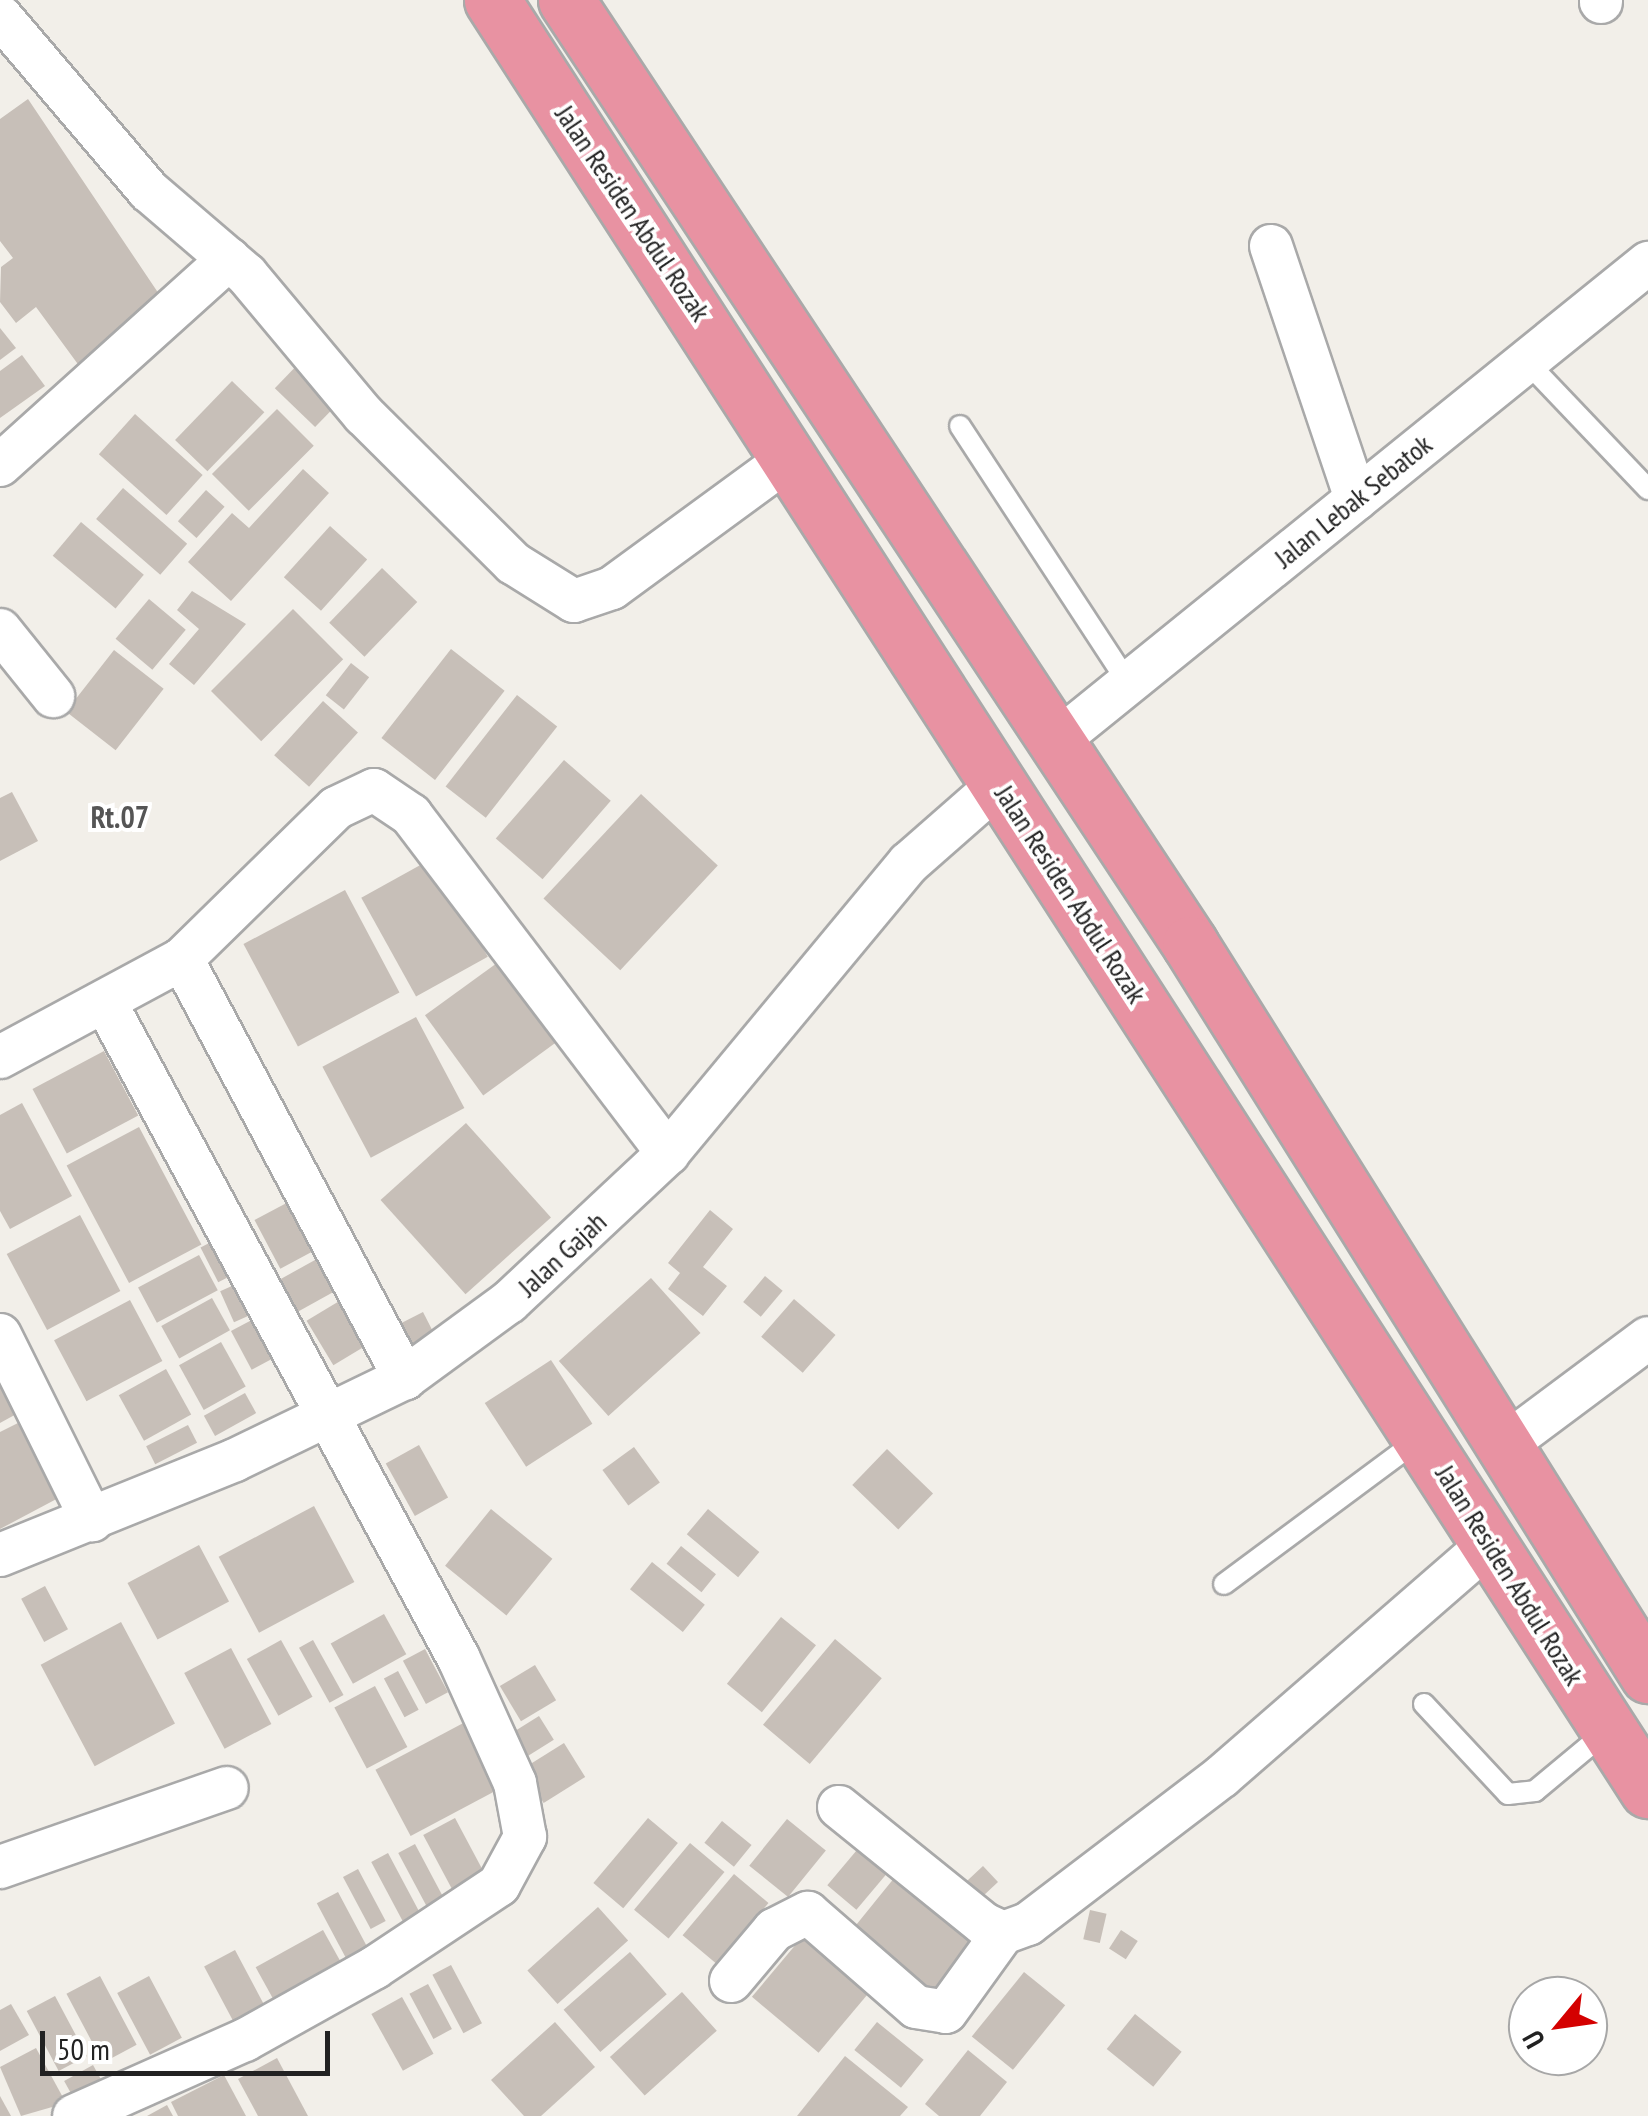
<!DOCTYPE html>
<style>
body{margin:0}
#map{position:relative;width:1648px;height:2116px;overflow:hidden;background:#f2efe9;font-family:"PT Sans Narrow",sans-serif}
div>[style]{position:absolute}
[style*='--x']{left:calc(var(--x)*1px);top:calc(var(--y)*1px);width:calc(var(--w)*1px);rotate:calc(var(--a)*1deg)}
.building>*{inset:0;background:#c7bfb8;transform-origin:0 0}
.roads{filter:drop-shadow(2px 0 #a9a9a9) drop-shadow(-2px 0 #a9a9a9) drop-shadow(0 2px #a9a9a9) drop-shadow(0 -2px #a9a9a9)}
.lane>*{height:20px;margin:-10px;padding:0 10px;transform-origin:10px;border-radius:10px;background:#fff}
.street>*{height:42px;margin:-21px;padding:0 21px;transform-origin:21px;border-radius:21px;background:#fff}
.highway>*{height:55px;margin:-27.5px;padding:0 27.5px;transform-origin:27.5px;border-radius:27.5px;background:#e892a2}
span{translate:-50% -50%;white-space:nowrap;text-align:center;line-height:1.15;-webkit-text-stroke:8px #fff;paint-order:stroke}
.street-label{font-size:28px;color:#222}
.neighbourhood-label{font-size:30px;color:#555;font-weight:700}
.north{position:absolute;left:1508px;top:1976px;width:100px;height:100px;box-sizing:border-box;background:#fff;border:2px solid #a7a7a7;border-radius:50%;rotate:241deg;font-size:28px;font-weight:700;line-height:40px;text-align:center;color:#222}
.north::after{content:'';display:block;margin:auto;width:35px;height:45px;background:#d40000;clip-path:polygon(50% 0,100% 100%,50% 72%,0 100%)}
.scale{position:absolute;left:40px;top:2031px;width:290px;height:45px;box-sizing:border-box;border:5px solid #222;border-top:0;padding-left:12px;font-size:30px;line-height:35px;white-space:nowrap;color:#222;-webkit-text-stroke:8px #fff;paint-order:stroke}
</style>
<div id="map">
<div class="building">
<div style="clip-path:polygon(28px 99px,165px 303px,80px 367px,36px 307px,16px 323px,0 302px,1px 267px,13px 258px,0 241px,0 119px)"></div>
<div style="clip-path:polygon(0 328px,16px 348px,0 360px)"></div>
<div style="clip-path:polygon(22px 355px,45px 386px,0 418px,0 371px)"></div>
<div style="left:304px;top:358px;width:56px;height:42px;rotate:44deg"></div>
<div style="left:232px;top:381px;width:45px;height:82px;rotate:44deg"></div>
<div style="left:277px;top:409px;width:52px;height:92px;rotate:45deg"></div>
<div style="left:135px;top:414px;width:91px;height:54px;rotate:42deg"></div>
<div style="clip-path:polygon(303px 469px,329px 493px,231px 601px,188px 562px,232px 513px,249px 528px)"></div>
<div style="left:123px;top:488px;width:85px;height:41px;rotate:41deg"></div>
<div style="left:206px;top:490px;width:25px;height:42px;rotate:42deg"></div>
<div style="left:81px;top:522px;width:82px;height:44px;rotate:40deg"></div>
<div style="left:330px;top:526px;width:50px;height:69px;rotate:42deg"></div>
<div style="left:382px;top:568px;width:49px;height:76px;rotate:44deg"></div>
<div style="clip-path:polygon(192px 591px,246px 624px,194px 685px,169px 664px,199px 629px,177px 610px)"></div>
<div style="left:149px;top:599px;width:48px;height:52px;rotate:40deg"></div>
<div style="left:293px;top:609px;width:71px;height:116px;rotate:45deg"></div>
<div style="left:451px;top:649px;width:68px;height:113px;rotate:38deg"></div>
<div style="left:114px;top:650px;width:63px;height:78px;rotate:38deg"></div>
<div style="left:351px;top:663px;width:23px;height:41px;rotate:38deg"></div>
<div style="left:517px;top:695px;width:51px;height:116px;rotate:38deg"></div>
<div style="left:323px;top:701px;width:47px;height:73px;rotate:42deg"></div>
<div style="left:564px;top:760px;width:62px;height:104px;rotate:41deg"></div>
<div style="clip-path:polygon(12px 792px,38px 841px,0 861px,0 798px)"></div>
<div style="left:641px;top:794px;width:105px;height:143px;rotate:43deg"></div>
<div style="left:433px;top:858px;width:113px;height:82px;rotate:61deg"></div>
<div style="left:345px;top:890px;width:116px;height:115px;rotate:62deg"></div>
<div style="left:497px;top:963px;width:99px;height:89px;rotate:54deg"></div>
<div style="left:416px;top:1017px;width:103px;height:106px;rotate:62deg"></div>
<div style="left:104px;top:1051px;width:73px;height:81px;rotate:62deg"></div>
<div style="clip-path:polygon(22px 1103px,72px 1196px,10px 1229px,0 1211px,0 1115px)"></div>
<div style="left:466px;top:1123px;width:127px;height:115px;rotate:48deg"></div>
<div style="left:139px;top:1127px;width:133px;height:82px;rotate:62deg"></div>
<div style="left:296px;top:1198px;width:55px;height:47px;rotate:62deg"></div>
<div style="clip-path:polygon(710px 1210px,733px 1229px,703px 1267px,727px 1286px,703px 1316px,668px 1289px,680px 1273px,668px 1263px)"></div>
<div style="left:80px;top:1215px;width:86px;height:83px;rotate:62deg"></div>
<div style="left:221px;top:1237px;width:39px;height:23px;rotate:63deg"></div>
<div style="left:199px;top:1255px;width:40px;height:69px;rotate:62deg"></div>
<div style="left:324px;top:1255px;width:37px;height:51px;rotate:61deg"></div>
<div style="left:765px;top:1276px;width:23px;height:34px;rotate:40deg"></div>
<div style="left:651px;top:1278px;width:74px;height:124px;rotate:48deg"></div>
<div style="left:243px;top:1281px;width:34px;height:25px;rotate:66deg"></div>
<div style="left:346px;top:1297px;width:52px;height:46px;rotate:59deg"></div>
<div style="left:212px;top:1298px;width:37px;height:58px;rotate:61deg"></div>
<div style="left:794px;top:1299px;width:55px;height:50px;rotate:41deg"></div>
<div style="left:130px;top:1300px;width:69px;height:86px;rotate:62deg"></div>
<div style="left:423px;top:1312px;width:30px;height:33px;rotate:63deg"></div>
<div style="left:261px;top:1315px;width:44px;height:34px;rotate:62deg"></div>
<div style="left:221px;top:1342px;width:51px;height:48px;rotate:61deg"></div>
<div style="left:551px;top:1360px;width:76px;height:79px;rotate:57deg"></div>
<div style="left:166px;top:1369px;width:52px;height:54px;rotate:61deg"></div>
<div style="clip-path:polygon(0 1374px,20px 1412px,0 1423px)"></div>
<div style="left:245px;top:1393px;width:23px;height:47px;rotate:61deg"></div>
<div style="clip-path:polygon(24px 1420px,64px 1495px,0 1529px,0 1432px)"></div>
<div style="left:188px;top:1425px;width:20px;height:47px;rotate:63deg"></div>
<div style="left:419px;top:1445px;width:60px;height:38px;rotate:61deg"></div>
<div style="left:634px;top:1447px;width:44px;height:39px;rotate:54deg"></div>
<div style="left:887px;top:1449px;width:64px;height:50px;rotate:44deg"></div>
<div style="left:314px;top:1506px;width:86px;height:108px;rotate:62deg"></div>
<div style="left:491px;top:1509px;width:79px;height:73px;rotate:39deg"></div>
<div style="left:708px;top:1509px;width:67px;height:33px;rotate:40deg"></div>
<div style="left:199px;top:1545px;width:64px;height:81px;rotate:62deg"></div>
<div style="left:681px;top:1546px;width:45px;height:23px;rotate:39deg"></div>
<div style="left:652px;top:1562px;width:68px;height:35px;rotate:39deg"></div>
<div style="left:45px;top:1586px;width:49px;height:27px;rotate:62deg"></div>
<div style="left:384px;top:1614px;width:46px;height:61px;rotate:61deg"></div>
<div style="left:781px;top:1617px;width:45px;height:86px;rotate:39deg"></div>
<div style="left:121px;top:1622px;width:115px;height:91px;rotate:62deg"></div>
<div style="left:835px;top:1639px;width:61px;height:112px;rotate:40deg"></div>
<div style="left:281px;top:1640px;width:65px;height:39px;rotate:61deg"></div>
<div style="left:313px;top:1640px;width:63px;height:16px;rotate:61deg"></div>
<div style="left:231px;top:1648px;width:86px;height:53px;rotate:62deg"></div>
<div style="left:425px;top:1649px;width:49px;height:25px;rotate:62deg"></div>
<div style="left:535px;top:1665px;width:41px;height:41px;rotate:59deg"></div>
<div style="left:398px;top:1671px;width:44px;height:16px;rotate:62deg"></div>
<div style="left:375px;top:1686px;width:69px;height:46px;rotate:62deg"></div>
<div style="left:539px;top:1716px;width:28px;height:33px;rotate:58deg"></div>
<div style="left:469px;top:1720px;width:75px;height:106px;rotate:62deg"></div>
<div style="left:564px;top:1743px;width:40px;height:49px;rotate:58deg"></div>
<div style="left:455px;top:1818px;width:72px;height:36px;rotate:62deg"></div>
<div style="left:648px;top:1818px;width:39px;height:85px;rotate:40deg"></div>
<div style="left:787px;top:1819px;width:50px;height:60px;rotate:39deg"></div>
<div style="left:722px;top:1821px;width:38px;height:28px;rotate:39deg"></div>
<div style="left:690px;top:1843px;width:45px;height:87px;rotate:40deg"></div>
<div style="left:415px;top:1844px;width:69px;height:19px;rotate:62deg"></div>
<div style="left:862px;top:1844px;width:38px;height:54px;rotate:40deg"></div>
<div style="left:388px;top:1853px;width:70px;height:19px;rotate:62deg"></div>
<div style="left:983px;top:1866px;width:22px;height:30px;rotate:47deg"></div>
<div style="left:358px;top:1869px;width:59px;height:17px;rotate:62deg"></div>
<div style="left:734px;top:1874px;width:45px;height:80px;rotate:40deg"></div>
<div style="left:895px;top:1877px;width:115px;height:68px;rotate:39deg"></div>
<div style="left:338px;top:1892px;width:64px;height:24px;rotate:62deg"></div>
<div style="left:598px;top:1907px;width:45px;height:95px;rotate:48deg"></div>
<div style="left:1090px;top:1910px;width:17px;height:30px;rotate:13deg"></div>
<div style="left:813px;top:1924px;width:87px;height:95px;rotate:40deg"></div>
<div style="left:323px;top:1930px;width:47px;height:77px;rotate:61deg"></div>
<div style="left:1121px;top:1930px;width:20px;height:22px;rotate:33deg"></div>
<div style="left:235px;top:1950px;width:67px;height:35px;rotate:62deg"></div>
<div style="left:630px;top:1952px;width:56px;height:88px;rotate:49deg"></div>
<div style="left:451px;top:1965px;width:66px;height:21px;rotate:62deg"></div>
<div style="left:1024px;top:1972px;width:53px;height:83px;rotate:39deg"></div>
<div style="left:100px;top:1976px;width:78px;height:38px;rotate:62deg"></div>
<div style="left:149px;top:1976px;width:70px;height:36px;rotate:62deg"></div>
<div style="left:428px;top:1984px;width:51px;height:21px;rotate:62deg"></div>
<div style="left:682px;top:1992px;width:52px;height:97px;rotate:48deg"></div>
<div style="left:55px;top:1996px;width:68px;height:32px;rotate:62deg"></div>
<div style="left:402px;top:1997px;width:65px;height:35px;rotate:61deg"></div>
<div style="clip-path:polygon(11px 2004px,29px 2035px,0 2051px,0 2010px)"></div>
<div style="left:1135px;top:2014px;width:60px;height:45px;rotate:39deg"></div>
<div style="clip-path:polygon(555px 2022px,595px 2067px,541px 2116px,524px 2116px,491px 2080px)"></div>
<div style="left:877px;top:2022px;width:60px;height:36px;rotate:39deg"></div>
<div style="clip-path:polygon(36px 2048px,66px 2103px,21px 2116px,0 2067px)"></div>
<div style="clip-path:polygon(968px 2050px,1007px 2082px,980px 2116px,939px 2116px,925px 2104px)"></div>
<div style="clip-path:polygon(845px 2056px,908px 2107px,900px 2116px,797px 2116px)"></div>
<div style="clip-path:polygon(277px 2058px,308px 2116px,258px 2116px,238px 2079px)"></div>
<div style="left:93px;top:2065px;width:26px;height:33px;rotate:61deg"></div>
<div style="clip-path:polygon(224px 2075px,246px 2116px,178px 2116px,171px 2102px)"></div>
<div style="clip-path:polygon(0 2096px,11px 2116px,0 2116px)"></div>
<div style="clip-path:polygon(167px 2105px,173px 2116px,147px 2116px)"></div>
</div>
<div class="roads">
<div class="lane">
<div style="--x:1526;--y:361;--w:177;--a:46.4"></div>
<div style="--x:960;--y:426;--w:307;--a:56.8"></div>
<div style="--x:1224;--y:1584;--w:243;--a:-36.6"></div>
<div style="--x:1424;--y:1704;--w:123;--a:47"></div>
<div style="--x:1508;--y:1794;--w:27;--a:-6"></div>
<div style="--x:1535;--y:1791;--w:94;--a:-39.8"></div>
</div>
<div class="street">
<div style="--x:1601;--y:0;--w:2;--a:90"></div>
<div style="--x:0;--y:16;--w:230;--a:49.6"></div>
<div style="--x:149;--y:191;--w:128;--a:40.6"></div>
<div style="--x:246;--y:274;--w:184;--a:50.1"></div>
<div style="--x:364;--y:415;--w:210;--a:44.8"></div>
<div style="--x:513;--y:563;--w:72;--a:31.9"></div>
<div style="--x:574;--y:601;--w:40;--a:-18.9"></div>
<div style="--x:612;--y:588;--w:222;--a:-36.2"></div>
<div style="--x:1271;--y:246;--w:267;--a:71.4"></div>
<div style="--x:0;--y:465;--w:308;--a:-42"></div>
<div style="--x:0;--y:630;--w:85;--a:51.2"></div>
<div style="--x:1058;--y:740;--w:759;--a:-38.95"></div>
<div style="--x:182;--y:959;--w:475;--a:62"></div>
<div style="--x:0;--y:1057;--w:207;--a:-28.3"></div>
<div style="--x:182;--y:959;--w:216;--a:-44.4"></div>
<div style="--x:336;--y:808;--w:42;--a:-25.3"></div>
<div style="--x:374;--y:790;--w:45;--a:34"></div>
<div style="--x:411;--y:815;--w:425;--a:52.8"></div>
<div style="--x:0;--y:1335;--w:207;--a:63.6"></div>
<div style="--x:1502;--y:1447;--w:182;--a:-36.7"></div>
<div style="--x:0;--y:1555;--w:253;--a:-22"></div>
<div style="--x:235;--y:1460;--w:189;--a:-25.8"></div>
<div style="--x:405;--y:1378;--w:129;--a:-36.2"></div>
<div style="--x:509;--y:1302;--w:218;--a:-43.1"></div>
<div style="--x:668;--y:1153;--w:377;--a:-50.3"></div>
<div style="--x:909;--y:863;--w:120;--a:-41.3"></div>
<div style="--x:839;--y:1807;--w:186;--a:38.9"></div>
<div style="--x:984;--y:1924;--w:21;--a:25"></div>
<div style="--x:1003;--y:1933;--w:27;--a:-20"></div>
<div style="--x:1028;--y:1924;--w:244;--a:-37.3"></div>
<div style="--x:1222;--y:1776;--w:354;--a:-41"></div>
<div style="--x:0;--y:1867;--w:240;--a:-19.2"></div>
<div style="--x:731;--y:1981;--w:67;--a:-49.9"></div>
<div style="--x:774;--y:1930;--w:38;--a:-27"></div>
<div style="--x:808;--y:1913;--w:143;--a:41"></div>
<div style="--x:916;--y:2007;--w:30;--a:9"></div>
<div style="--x:946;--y:2012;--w:97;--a:-54.2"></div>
<div style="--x:74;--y:2116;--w:187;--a:-24"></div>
<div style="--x:245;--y:2040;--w:148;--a:-29.2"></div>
<div style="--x:374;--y:1968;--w:150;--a:-33.6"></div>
<div style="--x:499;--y:1885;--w:55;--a:-61.6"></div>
<div style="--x:525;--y:1837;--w:55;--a:-100.5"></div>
<div style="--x:515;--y:1783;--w:138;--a:-114.3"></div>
<div style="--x:458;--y:1657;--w:744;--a:-118.32"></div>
</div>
<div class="highway">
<div style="--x:492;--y:0;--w:2131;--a:57.15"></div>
<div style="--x:566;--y:0;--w:1132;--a:56.53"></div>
<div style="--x:1190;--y:944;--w:863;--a:57.93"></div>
</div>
</div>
<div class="street-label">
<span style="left:633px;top:213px;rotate:56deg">Jalan Residen Abdul Rozak</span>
<span style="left:1353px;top:501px;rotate:-39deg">Jalan Lebak Sebatok</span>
<span style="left:1071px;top:894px;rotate:57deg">Jalan Residen Abdul Rozak</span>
<span style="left:562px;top:1254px;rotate:-43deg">Jalan Gajah</span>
<span style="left:1510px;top:1575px;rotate:58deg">Jalan Residen Abdul Rozak</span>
</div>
<div class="neighbourhood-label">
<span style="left:120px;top:817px">Rt.07</span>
</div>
<div class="north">U</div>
<div class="scale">50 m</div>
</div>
